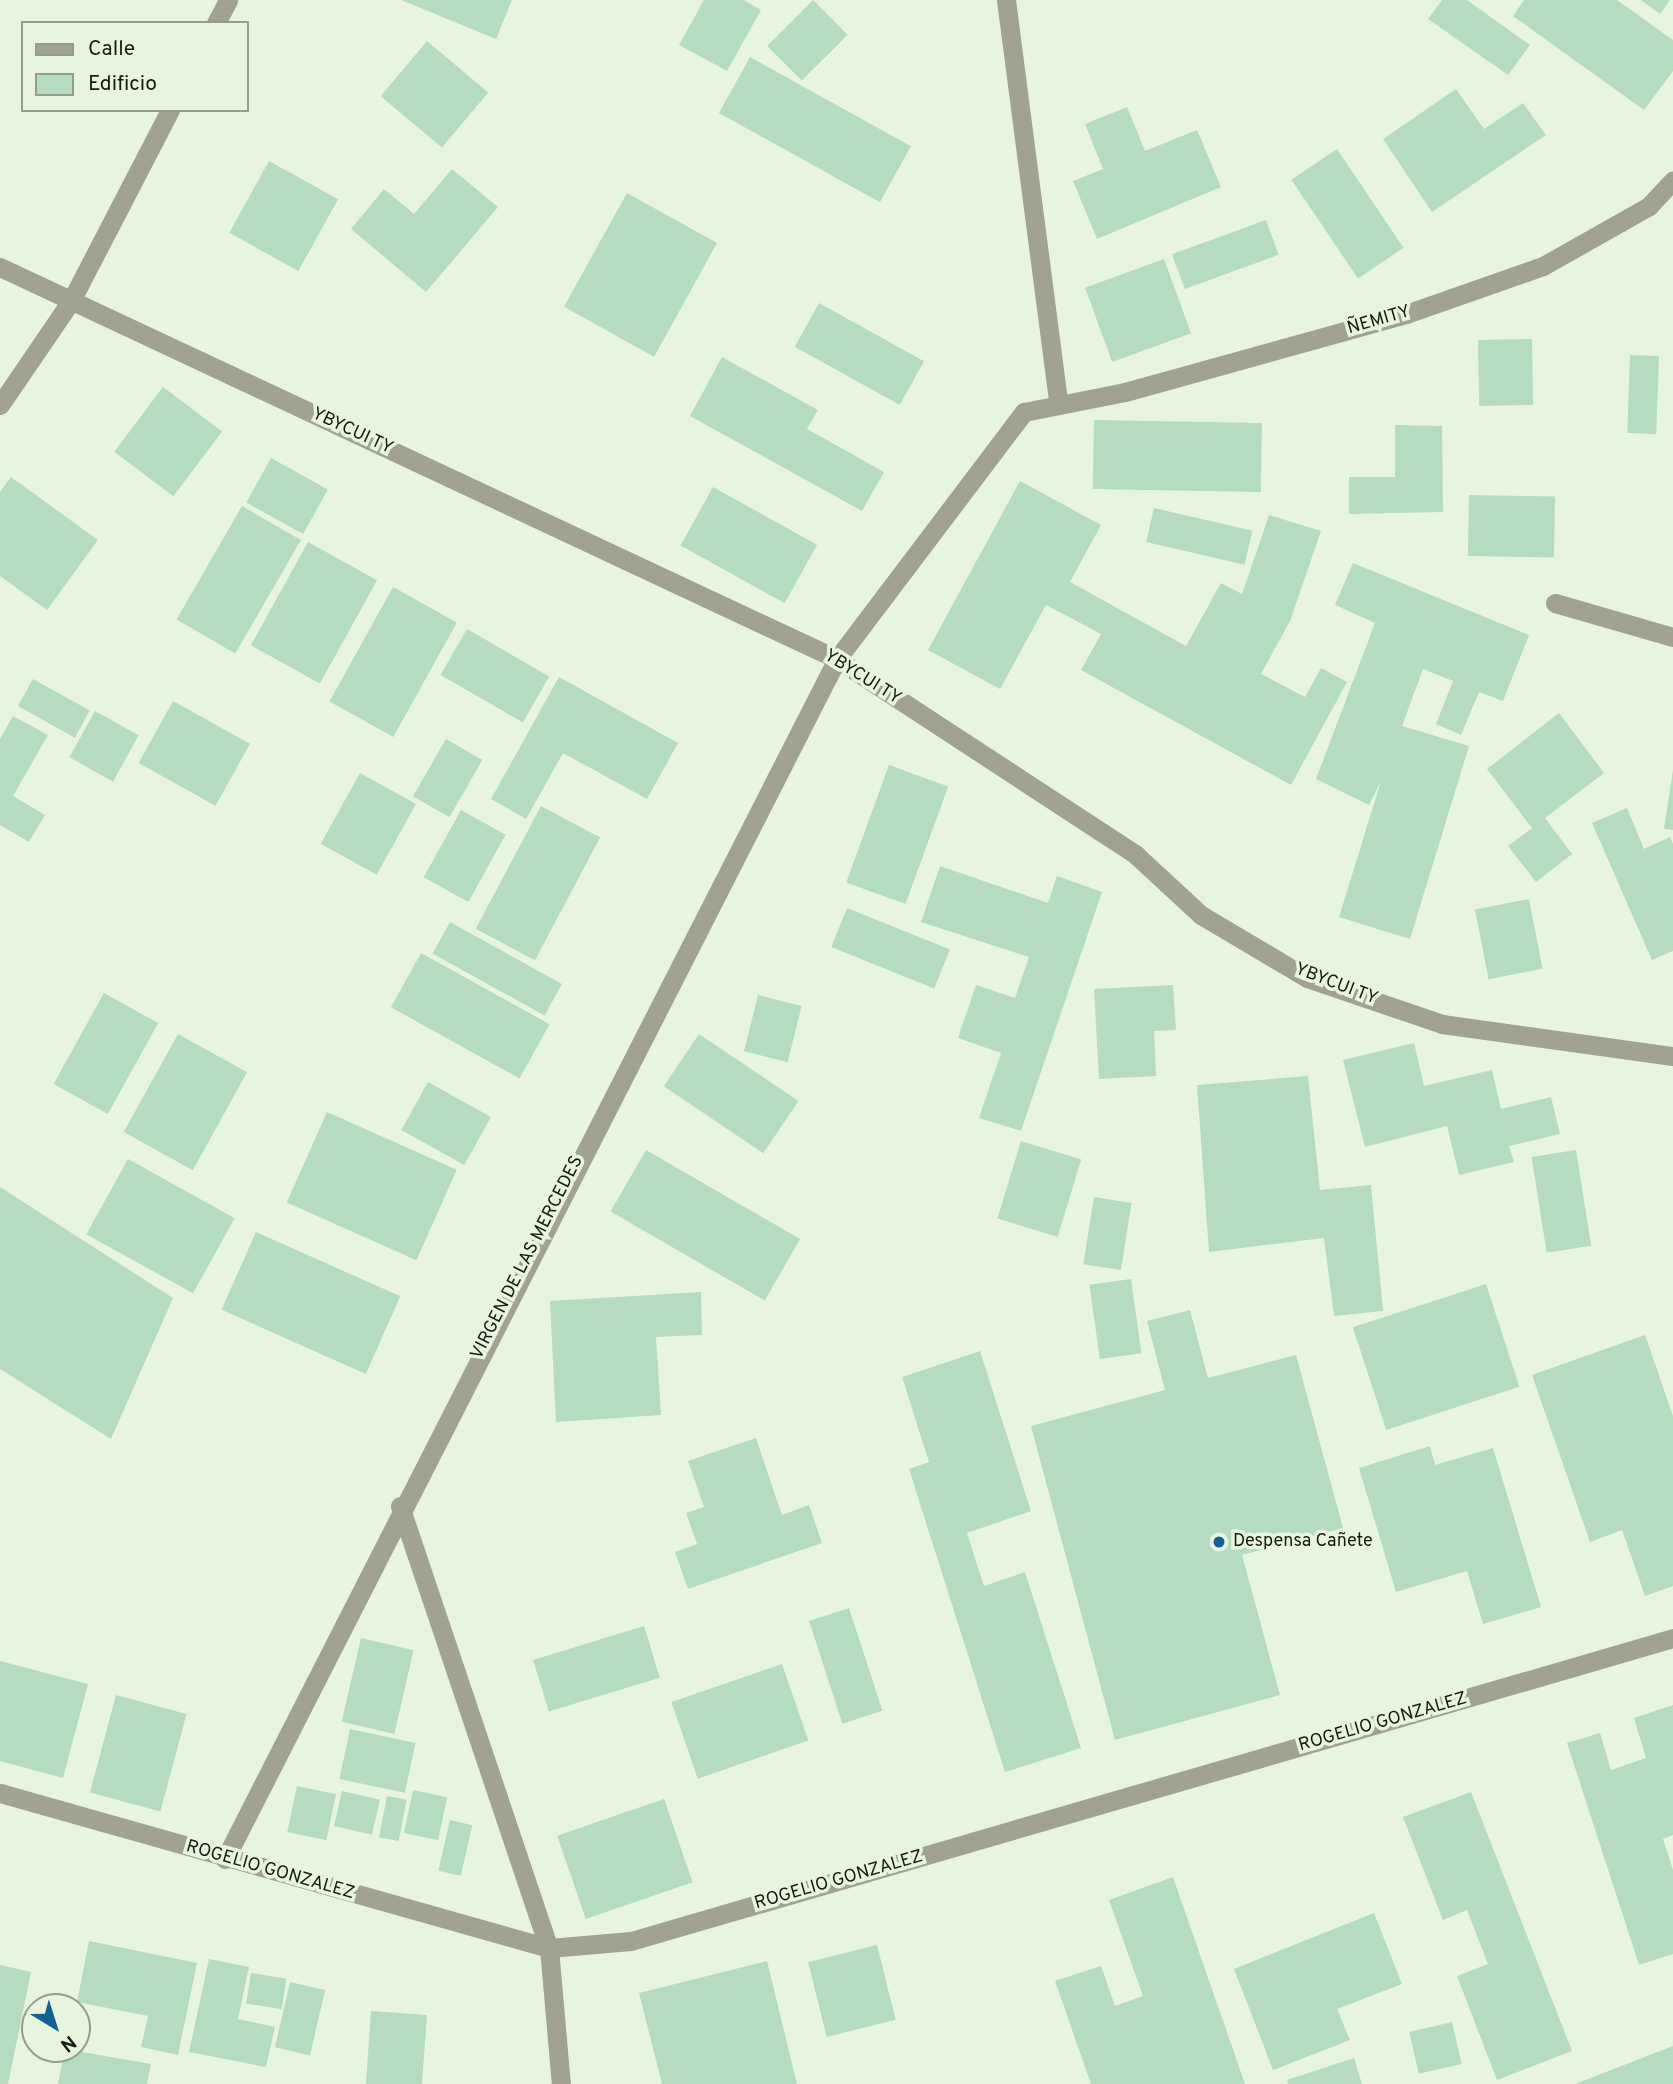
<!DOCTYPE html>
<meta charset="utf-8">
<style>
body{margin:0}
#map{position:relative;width:1673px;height:2084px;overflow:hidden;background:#e8f5de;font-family:Overpass,sans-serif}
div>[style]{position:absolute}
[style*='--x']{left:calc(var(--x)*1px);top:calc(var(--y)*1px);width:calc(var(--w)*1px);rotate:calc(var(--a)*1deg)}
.building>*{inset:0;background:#b5dbc0;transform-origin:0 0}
.minor>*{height:19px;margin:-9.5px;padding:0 9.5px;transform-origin:9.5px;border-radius:9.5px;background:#a1a291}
.dots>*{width:19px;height:19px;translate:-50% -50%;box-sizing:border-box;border:4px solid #e8f5de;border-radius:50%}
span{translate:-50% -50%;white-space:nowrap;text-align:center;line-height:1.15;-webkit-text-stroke:7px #e8f5de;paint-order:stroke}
.street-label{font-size:18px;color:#161a12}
.poi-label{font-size:18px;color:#161a12}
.left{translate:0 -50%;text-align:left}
.legend{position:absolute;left:21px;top:21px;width:228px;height:91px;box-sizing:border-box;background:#e8f5de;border:2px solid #949d8c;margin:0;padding:9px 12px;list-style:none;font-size:21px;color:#161a12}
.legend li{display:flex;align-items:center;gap:14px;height:35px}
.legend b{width:35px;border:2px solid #949d8c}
.north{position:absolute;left:21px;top:1993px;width:70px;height:70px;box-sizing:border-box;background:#e8f5de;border:2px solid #949d8c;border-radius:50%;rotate:142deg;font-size:19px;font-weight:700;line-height:28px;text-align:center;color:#161a12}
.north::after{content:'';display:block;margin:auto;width:24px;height:32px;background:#136295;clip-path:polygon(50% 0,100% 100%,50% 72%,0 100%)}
</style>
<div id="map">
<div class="building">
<div style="clip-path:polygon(401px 0,512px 0,496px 39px)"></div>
<div style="clip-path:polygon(704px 0,744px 0,761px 10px,727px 71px,679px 45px)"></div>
<div style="left:813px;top:0;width:49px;height:65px;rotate:45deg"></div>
<div style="clip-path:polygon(1442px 0,1467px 0,1530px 45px,1508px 75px,1428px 19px)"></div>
<div style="clip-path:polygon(1524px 0,1617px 0,1673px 40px,1673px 71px,1644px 110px,1513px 16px)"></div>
<div style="clip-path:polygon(1641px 0,1670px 0,1660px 14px)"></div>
<div style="left:427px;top:41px;width:80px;height:72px;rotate:40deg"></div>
<div style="left:750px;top:57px;width:184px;height:64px;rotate:29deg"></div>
<div style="clip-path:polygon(1456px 89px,1484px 129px,1523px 103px,1546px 135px,1432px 212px,1383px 139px)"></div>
<div style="clip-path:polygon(1127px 107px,1145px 151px,1197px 130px,1221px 187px,1097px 239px,1073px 181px,1103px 169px,1085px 124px)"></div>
<div style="left:1337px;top:149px;width:119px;height:55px;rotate:56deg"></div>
<div style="left:269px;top:161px;width:79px;height:82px;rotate:29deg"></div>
<div style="clip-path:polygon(452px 169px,498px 207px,426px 292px,351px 229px,384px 189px,414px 214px)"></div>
<div style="left:627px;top:193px;width:103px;height:130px;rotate:29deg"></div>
<div style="left:1266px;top:220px;width:37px;height:100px;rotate:70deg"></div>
<div style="left:1164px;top:259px;width:79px;height:84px;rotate:70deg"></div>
<div style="left:819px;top:303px;width:120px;height:50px;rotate:29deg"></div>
<div style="left:1532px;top:339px;width:66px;height:54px;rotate:89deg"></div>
<div style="left:1630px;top:355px;width:29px;height:78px;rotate:2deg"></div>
<div style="clip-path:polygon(722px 357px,818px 410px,807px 429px,884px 472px,862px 511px,690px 416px)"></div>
<div style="left:163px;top:387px;width:74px;height:81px;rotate:37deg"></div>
<div style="left:1094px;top:420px;width:168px;height:69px;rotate:1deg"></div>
<div style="clip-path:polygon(1395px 425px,1442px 426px,1443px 512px,1349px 514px,1349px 477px,1395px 477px)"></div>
<div style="left:271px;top:458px;width:65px;height:51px;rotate:29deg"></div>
<div style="clip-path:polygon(11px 477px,98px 540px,47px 610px,0 576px,0 492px)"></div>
<div style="clip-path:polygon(1020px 481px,1101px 525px,1070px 582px,1186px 646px,1221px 583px,1242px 594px,1269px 515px,1321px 531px,1290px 621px,1261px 674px,1305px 697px,1321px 668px,1347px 682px,1291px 785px,1081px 670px,1101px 634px,1046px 605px,1000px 689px,928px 650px)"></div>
<div style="left:713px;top:487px;width:119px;height:67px;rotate:29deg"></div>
<div style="left:1469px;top:495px;width:86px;height:61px;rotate:1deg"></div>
<div style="left:242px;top:506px;width:68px;height:131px;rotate:30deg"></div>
<div style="left:1154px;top:508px;width:101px;height:35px;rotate:13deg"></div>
<div style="left:308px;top:542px;width:79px;height:118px;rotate:29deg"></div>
<div style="clip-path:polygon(1353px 563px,1529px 635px,1503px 701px,1479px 692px,1461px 735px,1436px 724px,1453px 681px,1423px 669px,1402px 726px,1469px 746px,1410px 939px,1339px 917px,1381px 781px,1369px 805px,1316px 779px,1375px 623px,1335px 605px)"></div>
<div style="left:393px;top:587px;width:73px;height:131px;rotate:29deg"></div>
<div style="left:467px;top:629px;width:95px;height:53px;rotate:30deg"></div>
<div style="clip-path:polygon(559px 677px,678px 743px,647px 799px,563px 753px,526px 819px,491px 799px)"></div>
<div style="left:33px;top:679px;width:65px;height:31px;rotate:29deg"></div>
<div style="left:173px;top:701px;width:88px;height:71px;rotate:29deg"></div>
<div style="left:95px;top:711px;width:50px;height:53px;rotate:29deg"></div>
<div style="clip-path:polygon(1559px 713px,1604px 773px,1545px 818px,1572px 854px,1536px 882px,1508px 846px,1532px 828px,1487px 769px)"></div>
<div style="clip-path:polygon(13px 716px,48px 735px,13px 796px,45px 815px,29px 842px,0 825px,0 739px)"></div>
<div style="left:446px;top:739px;width:42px;height:66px;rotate:30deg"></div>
<div style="left:889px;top:765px;width:63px;height:125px;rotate:20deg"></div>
<div style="clip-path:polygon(1673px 770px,1673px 830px,1664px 829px)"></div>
<div style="left:360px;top:773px;width:64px;height:81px;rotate:29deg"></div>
<div style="left:541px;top:806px;width:67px;height:139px;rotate:28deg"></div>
<div style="clip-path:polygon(1627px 808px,1644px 849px,1670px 837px,1673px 844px,1673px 951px,1652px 960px,1592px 823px)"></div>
<div style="left:461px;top:810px;width:51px;height:77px;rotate:29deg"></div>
<div style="clip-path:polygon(940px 866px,1048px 903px,1057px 876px,1102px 892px,1021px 1131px,979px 1118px,1001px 1053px,958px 1038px,976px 985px,1015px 998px,1029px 957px,921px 922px)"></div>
<div style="left:1529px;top:899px;width:71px;height:55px;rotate:79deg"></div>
<div style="left:847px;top:908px;width:111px;height:42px;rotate:22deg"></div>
<div style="left:450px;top:922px;width:128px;height:36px;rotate:29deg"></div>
<div style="left:421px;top:953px;width:147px;height:62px;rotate:29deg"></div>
<div style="clip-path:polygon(1173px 985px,1176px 1030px,1154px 1031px,1156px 1076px,1099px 1079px,1094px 989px)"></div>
<div style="left:104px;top:993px;width:62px;height:104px;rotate:29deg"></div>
<div style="left:758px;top:995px;width:45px;height:58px;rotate:14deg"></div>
<div style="left:178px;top:1034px;width:79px;height:112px;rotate:29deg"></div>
<div style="left:699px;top:1034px;width:120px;height:63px;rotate:34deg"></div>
<div style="clip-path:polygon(1414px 1043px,1424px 1086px,1492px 1070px,1501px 1109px,1551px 1097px,1560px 1134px,1509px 1146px,1514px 1162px,1459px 1175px,1447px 1126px,1365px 1147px,1343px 1060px)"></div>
<div style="clip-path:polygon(1308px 1076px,1320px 1190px,1371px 1185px,1383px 1311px,1334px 1316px,1324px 1238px,1209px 1252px,1197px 1085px)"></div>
<div style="left:428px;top:1082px;width:72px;height:55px;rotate:29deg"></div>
<div style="left:327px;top:1112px;width:142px;height:99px;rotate:24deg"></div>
<div style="left:1021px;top:1141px;width:63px;height:81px;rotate:17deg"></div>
<div style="left:646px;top:1150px;width:178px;height:71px;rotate:30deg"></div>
<div style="left:1576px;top:1150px;width:97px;height:45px;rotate:81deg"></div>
<div style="left:128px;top:1159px;width:122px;height:86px;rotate:29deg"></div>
<div style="clip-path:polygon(0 1187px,173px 1298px,111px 1439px,0 1369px)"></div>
<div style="left:1094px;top:1197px;width:38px;height:68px;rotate:9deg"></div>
<div style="left:256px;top:1232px;width:158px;height:85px;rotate:24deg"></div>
<div style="left:1131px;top:1279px;width:75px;height:42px;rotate:82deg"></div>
<div style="left:1486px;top:1284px;width:108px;height:140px;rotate:72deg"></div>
<div style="clip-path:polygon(701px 1292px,702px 1335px,656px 1337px,661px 1415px,556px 1422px,550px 1301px)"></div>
<div style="clip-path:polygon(1190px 1310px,1208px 1378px,1296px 1355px,1343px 1528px,1242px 1555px,1280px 1695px,1115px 1740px,1031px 1426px,1165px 1390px,1147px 1321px)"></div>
<div style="clip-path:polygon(1645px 1335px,1673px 1416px,1673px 1586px,1645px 1596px,1622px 1530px,1590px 1542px,1532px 1375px)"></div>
<div style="clip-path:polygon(980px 1351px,1031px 1511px,967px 1533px,984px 1586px,1025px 1572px,1081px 1748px,1005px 1772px,909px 1469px,929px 1462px,902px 1377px)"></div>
<div style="clip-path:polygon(756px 1438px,782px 1515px,809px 1505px,822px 1543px,688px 1589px,675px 1552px,697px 1544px,686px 1513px,704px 1507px,688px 1461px)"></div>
<div style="clip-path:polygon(1430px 1446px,1435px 1465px,1493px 1448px,1541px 1607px,1483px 1624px,1467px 1571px,1396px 1592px,1359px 1468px)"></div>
<div style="left:849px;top:1608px;width:108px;height:42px;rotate:72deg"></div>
<div style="left:644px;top:1626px;width:54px;height:116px;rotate:73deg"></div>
<div style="left:361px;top:1638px;width:54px;height:86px;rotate:13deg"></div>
<div style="clip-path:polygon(0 1661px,88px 1684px,63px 1778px,0 1761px)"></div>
<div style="left:782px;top:1664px;width:81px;height:117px;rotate:71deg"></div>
<div style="left:116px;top:1695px;width:73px;height:101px;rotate:15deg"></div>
<div style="clip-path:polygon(1673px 1705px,1673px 1835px,1663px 1839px,1673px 1870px,1673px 1954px,1639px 1965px,1567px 1743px,1600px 1733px,1611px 1770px,1646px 1758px,1634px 1718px)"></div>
<div style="left:350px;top:1729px;width:67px;height:51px;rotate:12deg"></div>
<div style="left:297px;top:1786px;width:40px;height:47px;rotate:12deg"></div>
<div style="left:413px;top:1790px;width:35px;height:44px;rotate:12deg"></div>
<div style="left:342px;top:1791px;width:39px;height:36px;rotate:13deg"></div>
<div style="clip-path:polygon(1471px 1792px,1572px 2051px,1497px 2080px,1457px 1976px,1488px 1964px,1467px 1910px,1443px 1920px,1403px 1817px)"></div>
<div style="left:387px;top:1796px;width:20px;height:42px;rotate:11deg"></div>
<div style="left:664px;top:1799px;width:88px;height:113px;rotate:71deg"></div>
<div style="left:450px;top:1820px;width:23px;height:52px;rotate:13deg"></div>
<div style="clip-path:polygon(1173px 1877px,1245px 2084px,1091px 2084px,1055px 1981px,1101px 1966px,1115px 2006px,1143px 1996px,1109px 1900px)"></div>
<div style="clip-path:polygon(1374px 1913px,1402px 1984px,1337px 2009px,1350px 2040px,1273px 2070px,1234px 1969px)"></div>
<div style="clip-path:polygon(89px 1941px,197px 1963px,178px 2055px,141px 2047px,148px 2016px,77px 2002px)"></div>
<div style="left:877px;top:1945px;width:77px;height:71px;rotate:76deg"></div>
<div style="clip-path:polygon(209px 1959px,249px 1967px,238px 2019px,275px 2027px,266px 2067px,189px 2052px)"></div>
<div style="clip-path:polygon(767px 1961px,797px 2084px,662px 2084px,639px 1993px)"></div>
<div style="clip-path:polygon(0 1965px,31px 1972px,8px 2084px,0 2084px)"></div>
<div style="left:251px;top:1973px;width:36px;height:31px;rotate:9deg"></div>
<div style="left:290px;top:1982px;width:36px;height:67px;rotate:13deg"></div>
<div style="left:371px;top:2011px;width:56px;height:73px;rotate:4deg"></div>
<div style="left:1452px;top:2022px;width:43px;height:44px;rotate:77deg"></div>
<div style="clip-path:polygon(1673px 2046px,1673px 2084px,1575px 2084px)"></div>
<div style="clip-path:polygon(65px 2049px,151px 2064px,147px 2084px,58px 2084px)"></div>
<div style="clip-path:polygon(1354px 2058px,1362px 2084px,1288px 2084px,1287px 2080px)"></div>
</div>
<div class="minor">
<div style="--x:1006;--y:0;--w:404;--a:82.6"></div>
<div style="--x:216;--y:23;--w:26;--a:-62"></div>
<div style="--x:0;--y:267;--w:924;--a:25.1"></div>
<div style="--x:837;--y:659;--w:358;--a:33.2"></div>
<div style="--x:1136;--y:855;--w:88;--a:42.7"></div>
<div style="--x:1201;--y:915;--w:123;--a:30.7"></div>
<div style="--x:1307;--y:978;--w:143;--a:18.8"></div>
<div style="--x:1442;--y:1024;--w:233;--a:7.9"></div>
<div style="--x:0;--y:405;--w:126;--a:-55.7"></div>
<div style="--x:71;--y:301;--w:215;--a:-62.6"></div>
<div style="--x:1555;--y:603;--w:123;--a:16.1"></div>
<div style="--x:400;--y:1506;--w:466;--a:71.4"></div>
<div style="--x:549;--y:1948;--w:137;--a:85"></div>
<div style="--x:0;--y:1793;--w:570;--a:15.77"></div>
<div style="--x:549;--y:1948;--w:82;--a:-4.9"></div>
<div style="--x:631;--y:1941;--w:1085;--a:-16.21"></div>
<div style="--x:225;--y:1859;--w:1347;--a:-62.98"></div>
<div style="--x:837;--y:659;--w:310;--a:-52.9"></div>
<div style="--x:1024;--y:412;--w:103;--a:-11.2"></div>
<div style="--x:1125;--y:392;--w:292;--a:-15.5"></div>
<div style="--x:1406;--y:314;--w:145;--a:-19.3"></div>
<div style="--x:1543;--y:266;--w:122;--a:-29.5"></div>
<div style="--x:1649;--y:206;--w:35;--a:-47"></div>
</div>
<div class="dots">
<div style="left:1219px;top:1542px;background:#136295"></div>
</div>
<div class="street-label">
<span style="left:1379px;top:321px;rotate:-16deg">ÑEMITY</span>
<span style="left:352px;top:432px;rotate:25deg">YBYCUI TY</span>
<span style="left:862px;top:678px;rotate:32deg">YBYCUI TY</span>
<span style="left:1336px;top:985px;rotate:21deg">YBYCUI TY</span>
<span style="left:528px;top:1258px;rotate:-63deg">VIRGEN DE LAS MERCEDES</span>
<span style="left:1383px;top:1723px;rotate:-16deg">ROGELIO GONZALEZ</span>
<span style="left:270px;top:1871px;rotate:16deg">ROGELIO GONZALEZ</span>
<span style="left:839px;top:1881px;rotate:-16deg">ROGELIO GONZALEZ</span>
</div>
<div class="poi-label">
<span class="left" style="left:1233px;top:1542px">Despensa Cañete</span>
</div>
<ul class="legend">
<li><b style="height:9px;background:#a1a291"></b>Calle</li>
<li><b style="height:19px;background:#b5dbc0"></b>Edificio</li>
</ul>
<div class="north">N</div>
</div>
